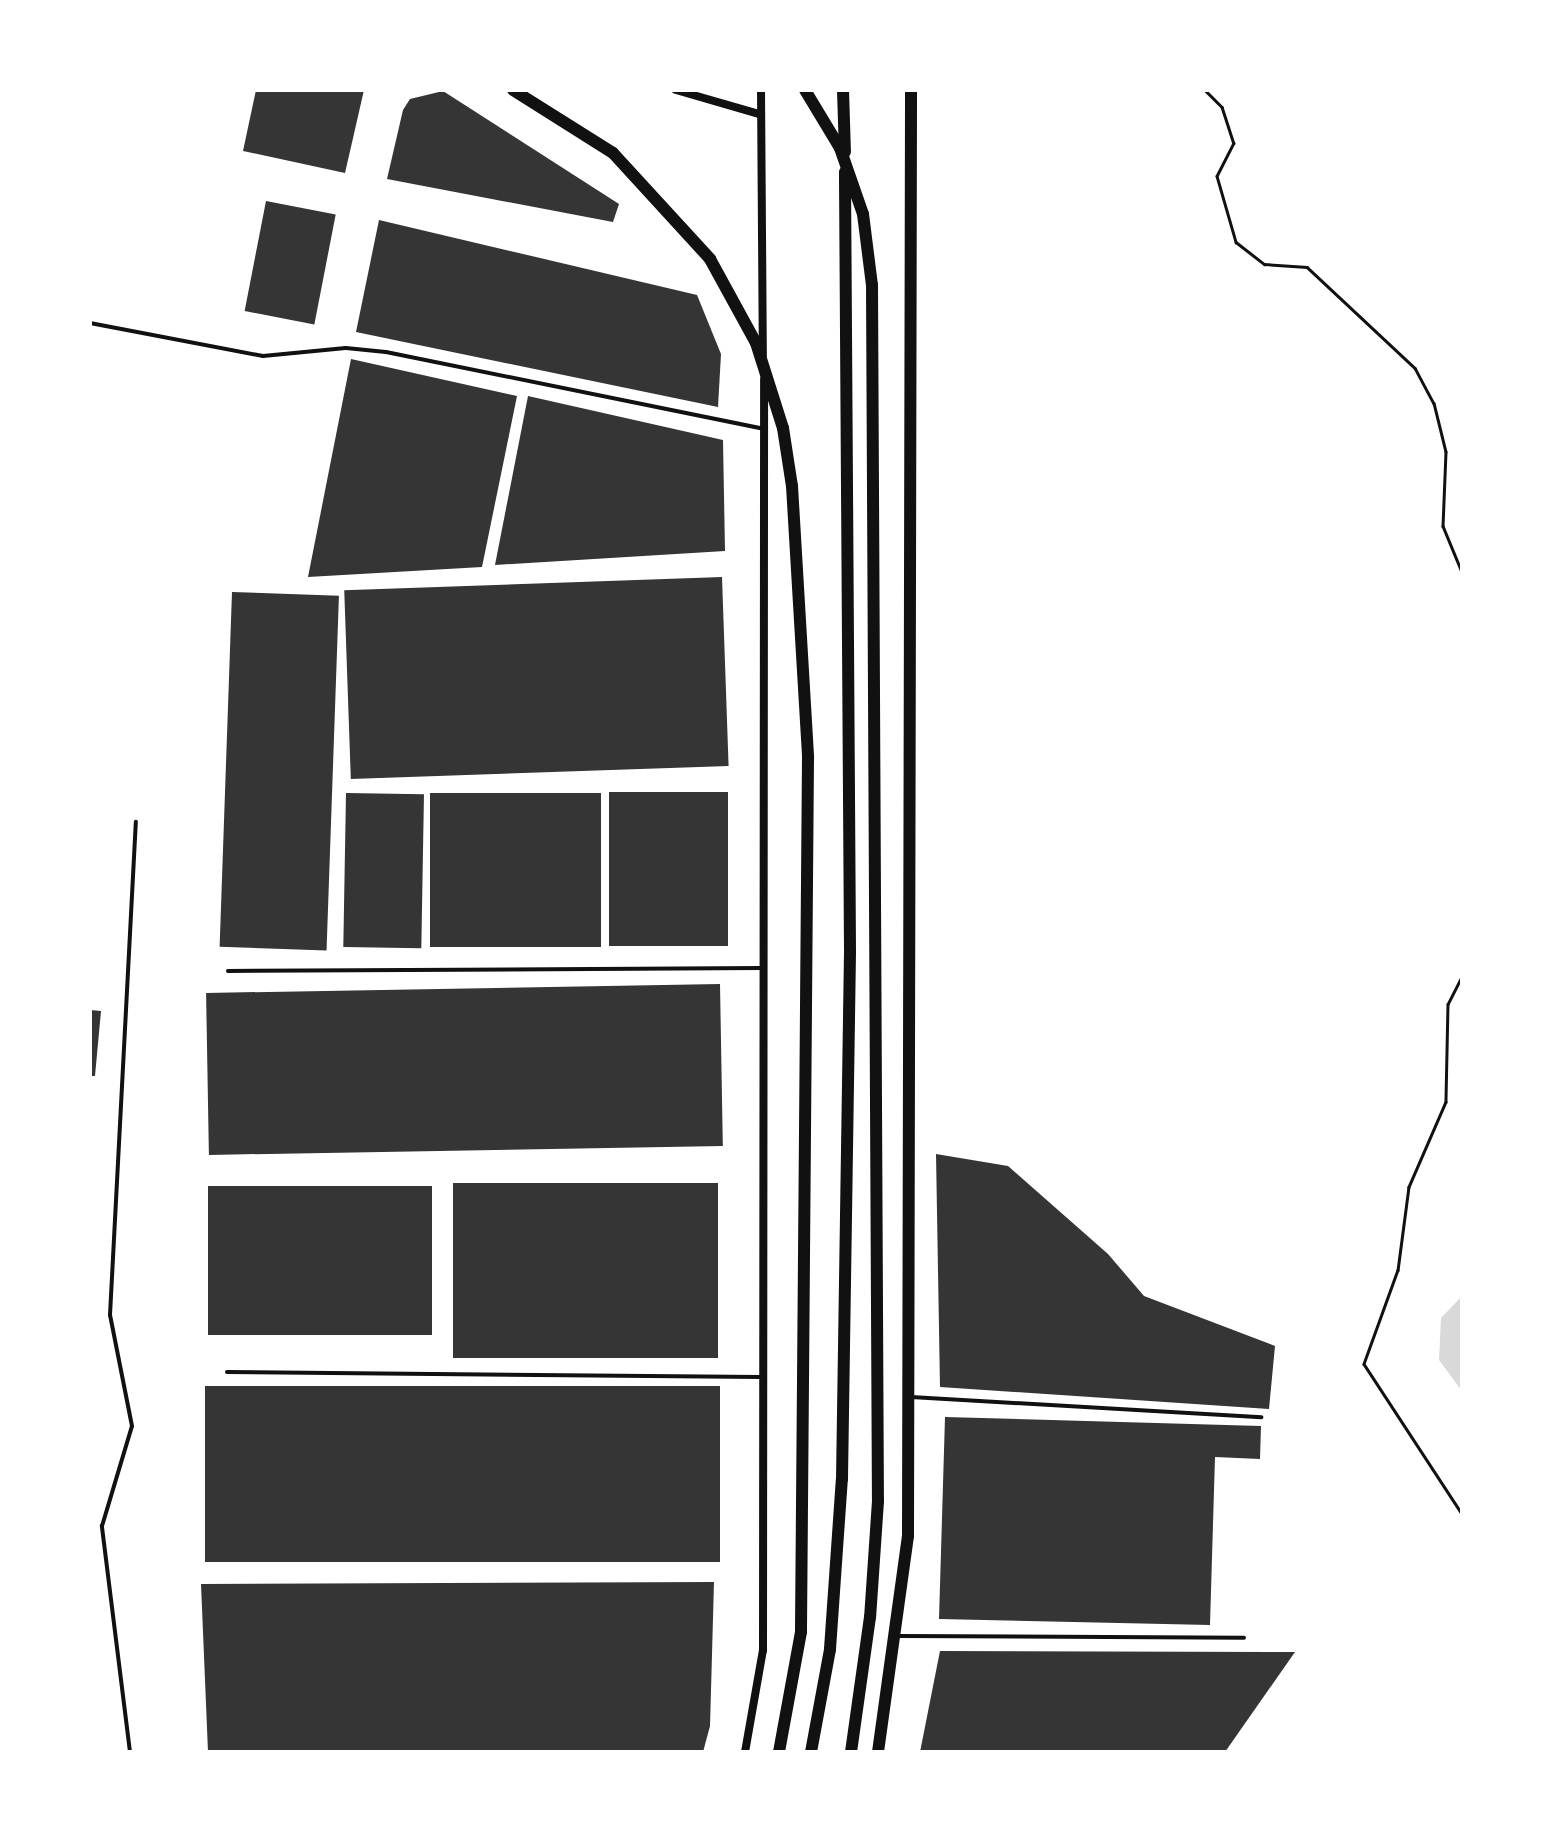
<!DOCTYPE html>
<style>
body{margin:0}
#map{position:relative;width:1552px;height:1842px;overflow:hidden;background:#fff;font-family:"Asap Condensed",sans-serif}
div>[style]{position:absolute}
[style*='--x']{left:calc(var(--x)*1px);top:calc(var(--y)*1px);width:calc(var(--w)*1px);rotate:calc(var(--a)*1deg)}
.water>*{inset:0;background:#d9d9d9}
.building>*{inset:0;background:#353535;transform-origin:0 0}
.path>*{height:2.5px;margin:-1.25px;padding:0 1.25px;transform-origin:1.25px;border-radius:1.25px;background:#111}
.service>*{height:4px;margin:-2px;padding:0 2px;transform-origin:2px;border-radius:2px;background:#111}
.minor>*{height:8px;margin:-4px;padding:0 4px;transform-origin:4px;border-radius:4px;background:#111}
.primary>*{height:12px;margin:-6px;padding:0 6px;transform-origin:6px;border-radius:6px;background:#111}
span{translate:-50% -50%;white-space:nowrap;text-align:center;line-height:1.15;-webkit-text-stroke:9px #fff;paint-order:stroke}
.frame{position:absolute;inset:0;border:92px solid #fff;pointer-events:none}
</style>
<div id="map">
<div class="water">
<div style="clip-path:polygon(1462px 1296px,1462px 1391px,1439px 1360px,1441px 1318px)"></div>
</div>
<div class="building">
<div style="clip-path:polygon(256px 90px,364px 90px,345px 173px,243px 151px)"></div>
<div style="clip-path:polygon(443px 91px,619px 204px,613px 222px,387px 179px,403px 110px,410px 99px)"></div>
<div style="left:266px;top:201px;width:71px;height:112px;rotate:11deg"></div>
<div style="clip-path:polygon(379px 220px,697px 295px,721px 354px,718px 407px,356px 332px)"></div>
<div style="clip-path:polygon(351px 359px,517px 396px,482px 567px,308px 577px)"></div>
<div style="clip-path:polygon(528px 396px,723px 440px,725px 551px,495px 565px)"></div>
<div style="left:722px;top:577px;width:189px;height:378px;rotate:88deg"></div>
<div style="left:232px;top:592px;width:107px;height:355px;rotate:2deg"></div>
<div style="left:728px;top:792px;width:154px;height:119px;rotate:90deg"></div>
<div style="left:346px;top:793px;width:78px;height:154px;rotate:1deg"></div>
<div style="left:430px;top:793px;width:171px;height:154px"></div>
<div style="left:720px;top:984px;width:162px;height:514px;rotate:89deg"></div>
<div style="clip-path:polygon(90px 1010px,101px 1011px,95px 1076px,90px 1076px)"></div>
<div style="clip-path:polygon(936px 1154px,1008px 1166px,1108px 1254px,1144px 1296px,1275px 1346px,1269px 1409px,940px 1387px)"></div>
<div style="left:718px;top:1183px;width:175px;height:265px;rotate:90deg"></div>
<div style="left:432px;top:1186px;width:149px;height:224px;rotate:90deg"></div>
<div style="left:720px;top:1386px;width:176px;height:515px;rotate:90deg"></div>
<div style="clip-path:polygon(945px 1417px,1261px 1426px,1260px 1459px,1215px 1457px,1210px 1625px,939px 1619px)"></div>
<div style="clip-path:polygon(714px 1582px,710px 1726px,703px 1752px,208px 1752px,201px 1584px)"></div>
<div style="clip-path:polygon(940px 1651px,1295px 1652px,1225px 1752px,920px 1752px)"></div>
</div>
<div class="path">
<div style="--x:1205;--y:90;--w:24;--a:45"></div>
<div style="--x:1222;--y:107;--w:38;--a:72"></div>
<div style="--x:1234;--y:143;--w:37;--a:117"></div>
<div style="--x:1217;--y:176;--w:69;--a:73.9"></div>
<div style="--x:1236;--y:242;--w:36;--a:38"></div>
<div style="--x:1264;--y:264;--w:43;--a:4"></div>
<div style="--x:1307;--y:267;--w:148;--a:43.1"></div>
<div style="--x:1415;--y:368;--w:40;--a:62"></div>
<div style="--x:1434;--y:403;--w:50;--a:76.2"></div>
<div style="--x:1446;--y:452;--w:74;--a:92.3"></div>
<div style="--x:1443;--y:526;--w:50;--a:67.6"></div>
<div style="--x:1462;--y:977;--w:30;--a:117"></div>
<div style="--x:1448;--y:1004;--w:98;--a:91.2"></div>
<div style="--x:1446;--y:1102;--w:93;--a:113.5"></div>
<div style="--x:1409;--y:1187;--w:84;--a:97.5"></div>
<div style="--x:1398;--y:1270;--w:100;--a:109.9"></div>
<div style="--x:1364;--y:1364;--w:179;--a:56.8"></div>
</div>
<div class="service">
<div style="--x:90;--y:323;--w:176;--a:10.8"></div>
<div style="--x:263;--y:356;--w:83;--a:-5.5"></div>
<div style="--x:346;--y:348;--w:40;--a:5.7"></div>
<div style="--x:386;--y:352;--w:387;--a:11.5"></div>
<div style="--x:228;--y:971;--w:534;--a:-0.32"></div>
<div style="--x:227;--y:1372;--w:533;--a:0.54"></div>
<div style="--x:911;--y:1397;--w:351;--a:3.3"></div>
<div style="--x:899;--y:1636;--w:345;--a:0.3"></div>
<div style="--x:130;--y:1752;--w:228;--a:-97.1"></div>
<div style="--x:102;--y:1526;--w:104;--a:-73.3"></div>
<div style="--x:132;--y:1426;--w:113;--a:-101.2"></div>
<div style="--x:110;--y:1315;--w:494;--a:-87"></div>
</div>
<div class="minor">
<div style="--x:676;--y:90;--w:86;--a:16.1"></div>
<div style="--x:761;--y:90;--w:265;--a:89.6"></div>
<div style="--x:745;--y:1752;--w:104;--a:-80"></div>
<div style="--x:763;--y:1650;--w:1271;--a:-89.95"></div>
</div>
<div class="primary">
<div style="--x:513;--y:90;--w:118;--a:32.2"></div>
<div style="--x:613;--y:153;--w:144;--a:47.5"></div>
<div style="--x:710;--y:259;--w:96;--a:61.3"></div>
<div style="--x:756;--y:343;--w:89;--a:72.4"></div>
<div style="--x:783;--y:428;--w:59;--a:81.2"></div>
<div style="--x:792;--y:486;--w:272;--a:86.6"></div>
<div style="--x:808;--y:758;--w:874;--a:90.46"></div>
<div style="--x:801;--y:1632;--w:122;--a:100.4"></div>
<div style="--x:805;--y:90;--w:68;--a:58.9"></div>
<div style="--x:840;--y:148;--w:70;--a:70.8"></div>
<div style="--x:863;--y:214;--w:72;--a:82.8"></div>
<div style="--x:872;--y:285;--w:1216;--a:89.72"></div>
<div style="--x:878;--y:1501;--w:116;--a:93.9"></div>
<div style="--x:870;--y:1617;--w:136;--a:98"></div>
<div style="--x:843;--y:90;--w:62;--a:88.2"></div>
<div style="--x:811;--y:1752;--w:105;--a:-79.5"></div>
<div style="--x:830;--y:1649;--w:170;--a:-86"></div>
<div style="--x:842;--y:1479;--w:528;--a:-89.13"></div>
<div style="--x:850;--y:951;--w:779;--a:-90.37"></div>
<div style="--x:878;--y:1752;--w:218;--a:-82.1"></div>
<div style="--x:908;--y:1536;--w:1446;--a:-89.88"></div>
</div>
<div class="frame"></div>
</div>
